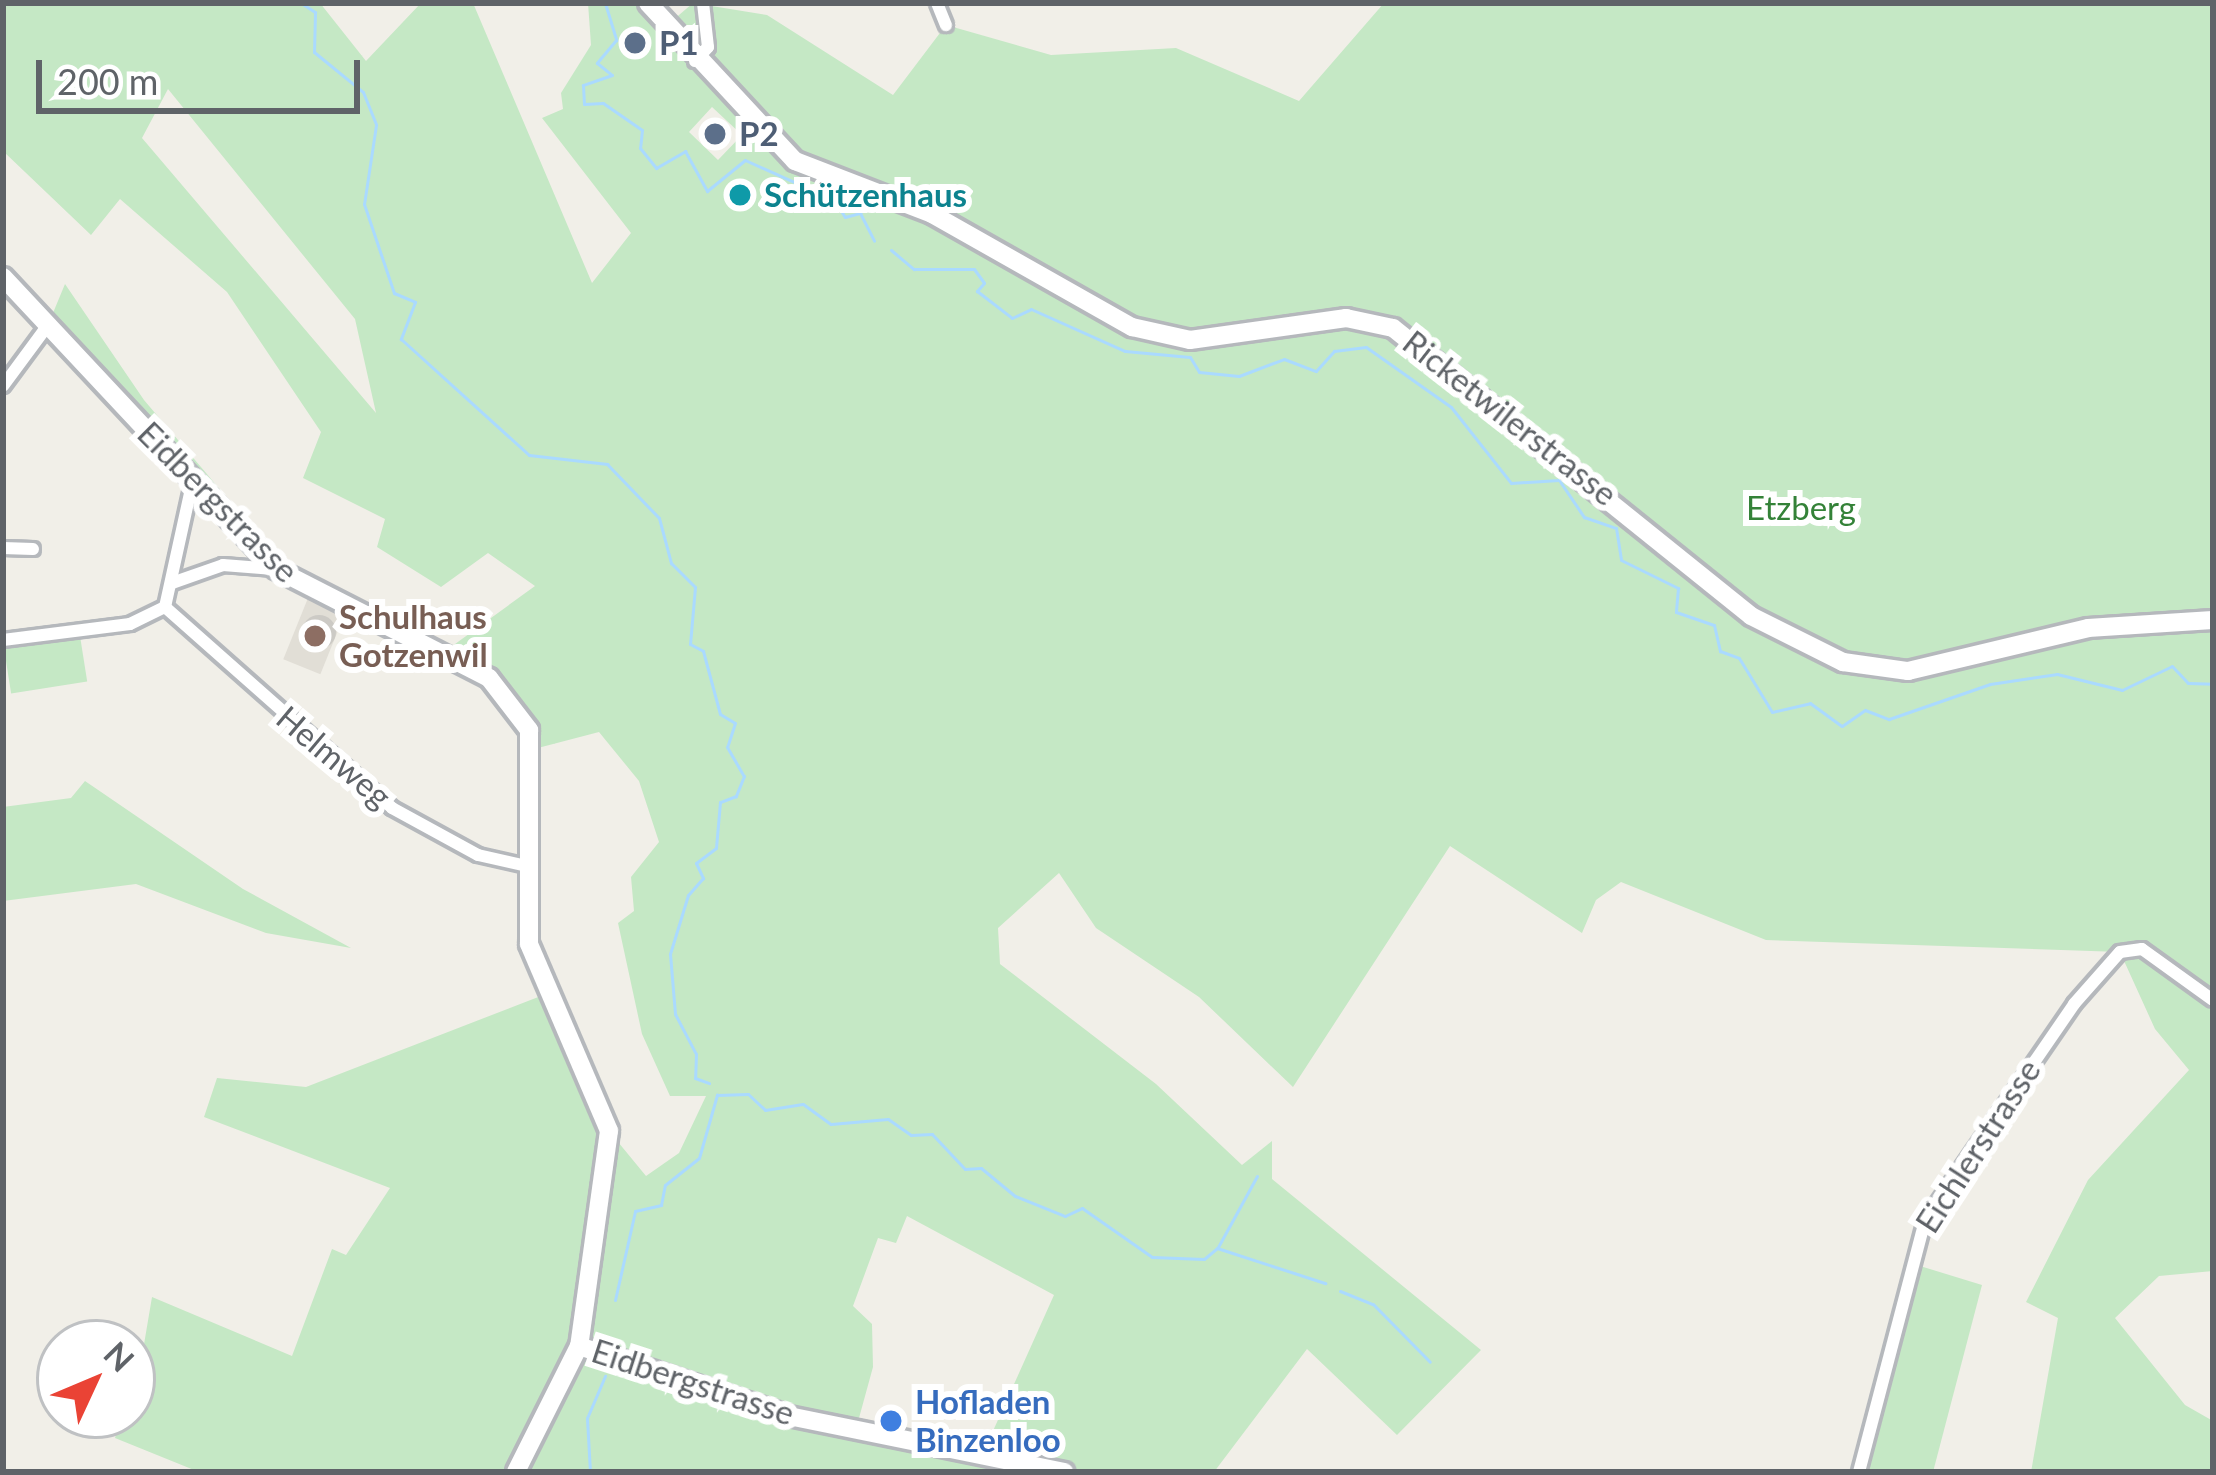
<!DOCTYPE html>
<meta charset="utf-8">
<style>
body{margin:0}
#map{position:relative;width:2216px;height:1475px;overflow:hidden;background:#f1efe8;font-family:Lato,sans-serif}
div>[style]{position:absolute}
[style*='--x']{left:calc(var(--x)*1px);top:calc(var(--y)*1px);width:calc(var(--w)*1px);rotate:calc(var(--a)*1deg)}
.education>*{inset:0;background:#e1ded6;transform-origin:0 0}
.green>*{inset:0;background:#c5e8c5;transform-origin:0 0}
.stream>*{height:3px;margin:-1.5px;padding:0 1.5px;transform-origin:1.5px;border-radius:1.5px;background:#aadaff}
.building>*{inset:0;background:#cccac5}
.round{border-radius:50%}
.roads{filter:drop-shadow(3px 0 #b5b8bc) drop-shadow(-3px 0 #b5b8bc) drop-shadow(0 3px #b5b8bc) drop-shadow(0 -3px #b5b8bc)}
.street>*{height:12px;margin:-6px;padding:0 6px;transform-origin:6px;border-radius:6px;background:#fff}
.secondary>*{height:18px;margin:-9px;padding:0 9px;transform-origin:9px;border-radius:9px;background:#fff}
.dots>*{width:33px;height:33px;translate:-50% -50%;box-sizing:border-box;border:6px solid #fff;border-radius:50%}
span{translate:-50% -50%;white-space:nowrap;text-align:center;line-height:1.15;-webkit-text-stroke:12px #fff;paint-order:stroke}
.service-label{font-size:33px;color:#4e5e75;font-weight:700}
.left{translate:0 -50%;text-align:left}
.culture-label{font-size:33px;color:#0d838f;font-weight:700}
.street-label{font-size:33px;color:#5f6368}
.park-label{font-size:33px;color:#348238}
.education-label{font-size:33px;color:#785e54;font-weight:700}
.shop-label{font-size:33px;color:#366cbe;font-weight:700}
.frame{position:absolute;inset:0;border:6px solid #5f6368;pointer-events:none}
.north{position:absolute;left:36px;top:1319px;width:120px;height:120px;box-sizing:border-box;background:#fff;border:3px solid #bfc1c3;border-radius:50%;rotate:46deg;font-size:33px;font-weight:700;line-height:48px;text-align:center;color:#5f6368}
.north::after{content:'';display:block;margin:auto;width:42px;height:54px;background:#ea4335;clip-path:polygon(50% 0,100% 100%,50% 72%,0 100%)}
.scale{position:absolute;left:36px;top:60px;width:324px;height:54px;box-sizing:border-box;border:6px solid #5f6368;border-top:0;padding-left:15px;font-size:36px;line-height:42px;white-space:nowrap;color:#5f6368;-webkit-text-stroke:9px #fff;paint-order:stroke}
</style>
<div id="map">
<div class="education">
<div style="left:308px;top:598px;width:40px;height:66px;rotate:22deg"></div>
</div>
<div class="green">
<div style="clip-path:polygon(evenodd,3px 3px,320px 3px,366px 61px,421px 3px,473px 3px,592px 283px,631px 233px,542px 118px,563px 109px,561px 93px,591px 45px,588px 3px,648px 3px,665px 27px,693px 3px,767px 15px,893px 95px,946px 25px,1051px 55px,1176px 48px,1299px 101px,1384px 3px,2213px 3px,2213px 1271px,2159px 1276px,2115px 1318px,2185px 1405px,2213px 1421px,2213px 1472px,2031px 1472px,2058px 1318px,2026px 1302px,2088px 1180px,2189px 1070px,2155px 1029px,2120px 952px,1766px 940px,1621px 882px,1596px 900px,1582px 933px,1450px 846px,1293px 1087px,1199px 997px,1096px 928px,1059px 873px,998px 928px,1000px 964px,1156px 1084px,1242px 1165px,1272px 1141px,1272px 1179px,1481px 1350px,1397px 1435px,1307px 1349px,1214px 1472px,199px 1472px,115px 1438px,121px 1415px,132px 1415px,152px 1297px,292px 1356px,332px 1249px,346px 1255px,390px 1188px,204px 1117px,217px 1078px,306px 1087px,546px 994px,609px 1131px,646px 1176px,679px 1153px,706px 1096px,670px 1096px,642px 1034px,618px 923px,634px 911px,631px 877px,659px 842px,639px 781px,599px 732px,534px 749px,519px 708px,444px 652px,535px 586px,488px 553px,441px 587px,377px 547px,385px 519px,303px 478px,321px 432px,227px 292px,120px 199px,91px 235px,3px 151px,3px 3px,168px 89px,355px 319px,376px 413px,142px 138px,168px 89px,3px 3px,712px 107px,742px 135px,718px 160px,689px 132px,712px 107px,3px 3px,907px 1216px,1054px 1295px,984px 1451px,856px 1429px,873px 1367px,872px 1324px,853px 1306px,878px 1238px,896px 1243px,907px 1216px)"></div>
<div style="clip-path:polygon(65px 284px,144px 400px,274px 553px,270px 563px,48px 325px)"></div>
<div style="left:80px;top:636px;width:46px;height:77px;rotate:81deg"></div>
<div style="clip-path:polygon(85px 781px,243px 889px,351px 948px,266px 933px,136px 884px,3px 901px,3px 807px,71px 798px)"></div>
<div style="clip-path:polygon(1907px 1262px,1982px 1285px,1933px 1472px,1859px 1472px)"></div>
</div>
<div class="stream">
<div style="--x:301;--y:3;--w:17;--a:33"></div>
<div style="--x:315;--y:12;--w:40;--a:91.4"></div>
<div style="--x:314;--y:52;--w:63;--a:39.2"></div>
<div style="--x:363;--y:92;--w:35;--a:68"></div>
<div style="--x:376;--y:125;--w:80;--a:98.6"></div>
<div style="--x:364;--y:204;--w:94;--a:71.4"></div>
<div style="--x:394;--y:293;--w:23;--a:23"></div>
<div style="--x:415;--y:302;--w:40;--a:111"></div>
<div style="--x:401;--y:339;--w:173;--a:42.2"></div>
<div style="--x:529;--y:455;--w:79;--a:6.6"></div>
<div style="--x:607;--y:464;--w:75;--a:46.1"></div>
<div style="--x:659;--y:518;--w:47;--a:75.1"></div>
<div style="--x:671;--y:563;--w:34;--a:45"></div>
<div style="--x:695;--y:587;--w:57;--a:95"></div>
<div style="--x:690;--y:644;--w:15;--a:28"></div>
<div style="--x:703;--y:651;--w:65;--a:74.9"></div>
<div style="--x:720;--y:714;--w:17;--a:31"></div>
<div style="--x:735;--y:723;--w:25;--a:108"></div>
<div style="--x:727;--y:747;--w:34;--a:60"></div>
<div style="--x:744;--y:776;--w:22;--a:112"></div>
<div style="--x:736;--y:796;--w:17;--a:159"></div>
<div style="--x:720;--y:802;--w:46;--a:95"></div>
<div style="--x:716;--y:848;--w:25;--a:143"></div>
<div style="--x:696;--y:863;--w:17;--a:65"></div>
<div style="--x:703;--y:878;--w:23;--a:131"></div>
<div style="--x:688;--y:895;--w:62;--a:107"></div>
<div style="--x:670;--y:954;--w:60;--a:85.2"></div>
<div style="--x:675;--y:1014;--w:45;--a:62.3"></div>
<div style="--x:696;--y:1054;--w:24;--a:92"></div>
<div style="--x:695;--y:1078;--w:15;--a:20"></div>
<div style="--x:605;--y:3;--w:39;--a:73"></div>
<div style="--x:616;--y:40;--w:30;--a:130"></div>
<div style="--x:597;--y:63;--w:19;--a:39"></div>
<div style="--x:612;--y:75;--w:31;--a:161"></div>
<div style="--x:583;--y:85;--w:19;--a:87"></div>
<div style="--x:584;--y:104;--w:19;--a:-3"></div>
<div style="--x:603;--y:103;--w:47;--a:34.7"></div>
<div style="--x:642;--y:130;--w:18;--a:96"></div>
<div style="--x:640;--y:148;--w:26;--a:51"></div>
<div style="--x:656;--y:168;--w:34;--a:-30"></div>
<div style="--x:685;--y:151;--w:46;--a:61.2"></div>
<div style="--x:707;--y:191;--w:49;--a:-39.2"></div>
<div style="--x:745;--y:160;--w:64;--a:24.1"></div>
<div style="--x:803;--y:186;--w:26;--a:59"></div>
<div style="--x:816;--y:208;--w:20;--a:-27"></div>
<div style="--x:834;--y:199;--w:21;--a:59"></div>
<div style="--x:845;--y:217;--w:16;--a:-15"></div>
<div style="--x:860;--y:213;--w:31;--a:63"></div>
<div style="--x:891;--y:250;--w:30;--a:40"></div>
<div style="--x:914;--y:269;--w:60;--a:0"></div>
<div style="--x:974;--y:269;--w:17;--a:54"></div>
<div style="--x:984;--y:283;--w:11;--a:131"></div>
<div style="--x:977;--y:291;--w:44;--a:37.6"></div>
<div style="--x:1012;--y:318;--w:21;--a:-25"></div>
<div style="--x:1031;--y:309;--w:103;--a:24.1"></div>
<div style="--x:1125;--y:351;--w:65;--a:5.3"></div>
<div style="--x:1190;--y:357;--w:17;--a:59"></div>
<div style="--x:1199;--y:372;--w:40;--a:5.7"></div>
<div style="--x:1239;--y:376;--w:48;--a:-20.7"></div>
<div style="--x:1284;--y:359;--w:34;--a:21"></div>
<div style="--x:1316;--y:371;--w:27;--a:-48"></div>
<div style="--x:1334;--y:351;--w:32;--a:-7"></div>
<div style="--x:1366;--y:347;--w:104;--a:35.2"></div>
<div style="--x:1451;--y:407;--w:97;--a:51.7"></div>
<div style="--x:1511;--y:483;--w:48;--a:-3.6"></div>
<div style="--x:1559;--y:480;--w:45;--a:56"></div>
<div style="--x:1584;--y:517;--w:34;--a:19"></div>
<div style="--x:1616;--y:528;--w:32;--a:81"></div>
<div style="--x:1621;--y:560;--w:64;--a:26.2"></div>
<div style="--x:1678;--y:588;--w:24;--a:95"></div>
<div style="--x:1676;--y:612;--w:40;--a:18.9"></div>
<div style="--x:1714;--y:625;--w:27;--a:77"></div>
<div style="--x:1720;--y:651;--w:20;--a:20"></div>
<div style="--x:1739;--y:658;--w:63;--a:58.6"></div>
<div style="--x:1772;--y:712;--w:39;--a:-13"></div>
<div style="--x:1810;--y:703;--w:39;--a:36"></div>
<div style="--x:1842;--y:726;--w:28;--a:-35"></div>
<div style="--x:1865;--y:710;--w:26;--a:21"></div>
<div style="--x:1889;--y:719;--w:107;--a:-19.1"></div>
<div style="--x:1990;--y:684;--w:68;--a:-8.5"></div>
<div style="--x:2057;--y:674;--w:67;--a:13.8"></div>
<div style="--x:2122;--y:690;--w:55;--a:-25.6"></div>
<div style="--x:2172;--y:666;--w:23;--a:47"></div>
<div style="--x:2188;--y:683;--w:25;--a:2"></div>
<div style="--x:1218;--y:1247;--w:81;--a:-61.2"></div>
<div style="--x:1340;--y:1291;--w:35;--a:22"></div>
<div style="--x:1373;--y:1304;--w:81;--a:45.5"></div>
<div style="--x:615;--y:1300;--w:91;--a:-77.3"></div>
<div style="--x:635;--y:1211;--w:27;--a:-13"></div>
<div style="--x:661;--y:1205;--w:20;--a:-79"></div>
<div style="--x:665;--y:1185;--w:43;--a:-38.5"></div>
<div style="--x:699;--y:1158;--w:66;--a:-74.1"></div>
<div style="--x:717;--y:1095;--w:31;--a:-2"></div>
<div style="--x:748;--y:1094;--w:23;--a:43"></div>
<div style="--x:765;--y:1110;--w:38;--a:-9"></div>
<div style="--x:803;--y:1104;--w:34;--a:36"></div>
<div style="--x:831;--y:1124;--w:57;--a:-5"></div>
<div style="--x:888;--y:1119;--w:28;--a:35"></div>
<div style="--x:911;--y:1135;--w:21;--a:-3"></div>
<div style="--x:932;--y:1134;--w:48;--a:46.7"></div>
<div style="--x:965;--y:1169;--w:16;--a:-4"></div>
<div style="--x:981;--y:1168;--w:44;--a:39.5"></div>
<div style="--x:1015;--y:1196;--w:54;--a:21.8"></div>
<div style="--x:1065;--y:1216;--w:19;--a:-25"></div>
<div style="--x:1082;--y:1208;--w:85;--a:35"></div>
<div style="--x:1152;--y:1257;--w:52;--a:2.2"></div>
<div style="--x:1204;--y:1259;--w:17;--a:-40"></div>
<div style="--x:1217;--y:1248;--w:114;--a:18"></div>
<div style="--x:590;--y:1472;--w:54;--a:-93.2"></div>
<div style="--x:587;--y:1418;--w:46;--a:-66.8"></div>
</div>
<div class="building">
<div class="round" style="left:302px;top:615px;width:34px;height:34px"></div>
</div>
<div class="roads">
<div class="street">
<div style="--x:937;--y:3;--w:24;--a:68"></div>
<div style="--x:695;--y:61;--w:19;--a:-47"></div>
<div style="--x:708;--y:47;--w:44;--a:-96.5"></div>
<div style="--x:3;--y:386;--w:76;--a:-53.6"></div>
<div style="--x:3;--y:548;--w:30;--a:2"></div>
<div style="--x:172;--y:583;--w:54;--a:-19.4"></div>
<div style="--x:223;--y:565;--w:51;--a:4.5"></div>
<div style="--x:165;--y:607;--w:303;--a:41.5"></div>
<div style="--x:392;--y:808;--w:98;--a:28.7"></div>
<div style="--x:478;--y:855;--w:50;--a:12.7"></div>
<div style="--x:3;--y:640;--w:128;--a:-7.2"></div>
<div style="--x:130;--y:624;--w:39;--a:-26"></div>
<div style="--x:165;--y:607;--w:130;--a:-77.6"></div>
<div style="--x:1859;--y:1472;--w:260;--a:-75.3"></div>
<div style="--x:1925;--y:1221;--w:263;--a:-55.5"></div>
<div style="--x:2074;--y:1004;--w:69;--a:-48.5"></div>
<div style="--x:2120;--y:952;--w:22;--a:-8"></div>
<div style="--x:2142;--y:949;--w:87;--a:35.7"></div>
</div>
<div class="secondary">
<div style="--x:648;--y:3;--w:216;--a:47.1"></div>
<div style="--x:795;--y:161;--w:147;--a:21.1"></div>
<div style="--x:932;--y:214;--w:230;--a:29.5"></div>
<div style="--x:1132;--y:327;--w:59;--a:12.6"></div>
<div style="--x:1190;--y:340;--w:158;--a:-8"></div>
<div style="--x:1346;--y:318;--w:48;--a:12"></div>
<div style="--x:1393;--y:328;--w:459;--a:38.8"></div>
<div style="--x:1751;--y:616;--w:103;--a:26.6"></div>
<div style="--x:1843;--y:662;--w:66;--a:7.9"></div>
<div style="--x:1908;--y:671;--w:185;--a:-13.4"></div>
<div style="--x:2088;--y:628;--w:125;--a:-3.7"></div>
<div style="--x:3;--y:277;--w:400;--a:46.9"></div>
<div style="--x:276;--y:569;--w:239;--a:27.1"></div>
<div style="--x:489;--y:678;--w:66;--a:52.4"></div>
<div style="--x:529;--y:730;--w:214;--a:90"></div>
<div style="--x:529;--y:944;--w:203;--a:66.8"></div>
<div style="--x:609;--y:1131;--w:217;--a:97.9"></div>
<div style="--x:579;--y:1346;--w:141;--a:116.6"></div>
<div style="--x:579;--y:1346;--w:221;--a:18.4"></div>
<div style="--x:789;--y:1416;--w:281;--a:11.5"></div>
</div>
</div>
<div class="dots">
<div style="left:635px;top:43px;background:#5c6f8a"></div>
<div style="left:715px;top:134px;background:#5c6f8a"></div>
<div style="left:740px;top:195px;background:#0f9aa8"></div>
<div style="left:315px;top:636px;background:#8d6e63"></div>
<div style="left:891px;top:1421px;background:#3f7fe0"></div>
</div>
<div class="service-label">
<span class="left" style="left:659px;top:43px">P1</span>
<span class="left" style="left:739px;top:134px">P2</span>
</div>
<div class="culture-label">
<span class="left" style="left:764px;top:195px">Schützenhaus</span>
</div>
<div class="street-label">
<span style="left:1510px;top:418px;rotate:38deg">Ricketwilerstrasse</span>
<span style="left:218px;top:502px;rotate:45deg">Eidbergstrasse</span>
<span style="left:334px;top:757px;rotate:40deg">Helmweg</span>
<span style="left:1978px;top:1146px;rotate:-57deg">Eichlerstrasse</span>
<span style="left:693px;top:1382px;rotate:18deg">Eidbergstrasse</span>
</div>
<div class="park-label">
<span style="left:1801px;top:508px">Etzberg</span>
</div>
<div class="education-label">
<span class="left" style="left:339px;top:636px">Schulhaus<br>Gotzenwil</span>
</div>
<div class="shop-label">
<span class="left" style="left:915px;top:1421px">Hofladen<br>Binzenloo</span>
</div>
<div class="frame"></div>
<div class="north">N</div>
<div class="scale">200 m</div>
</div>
